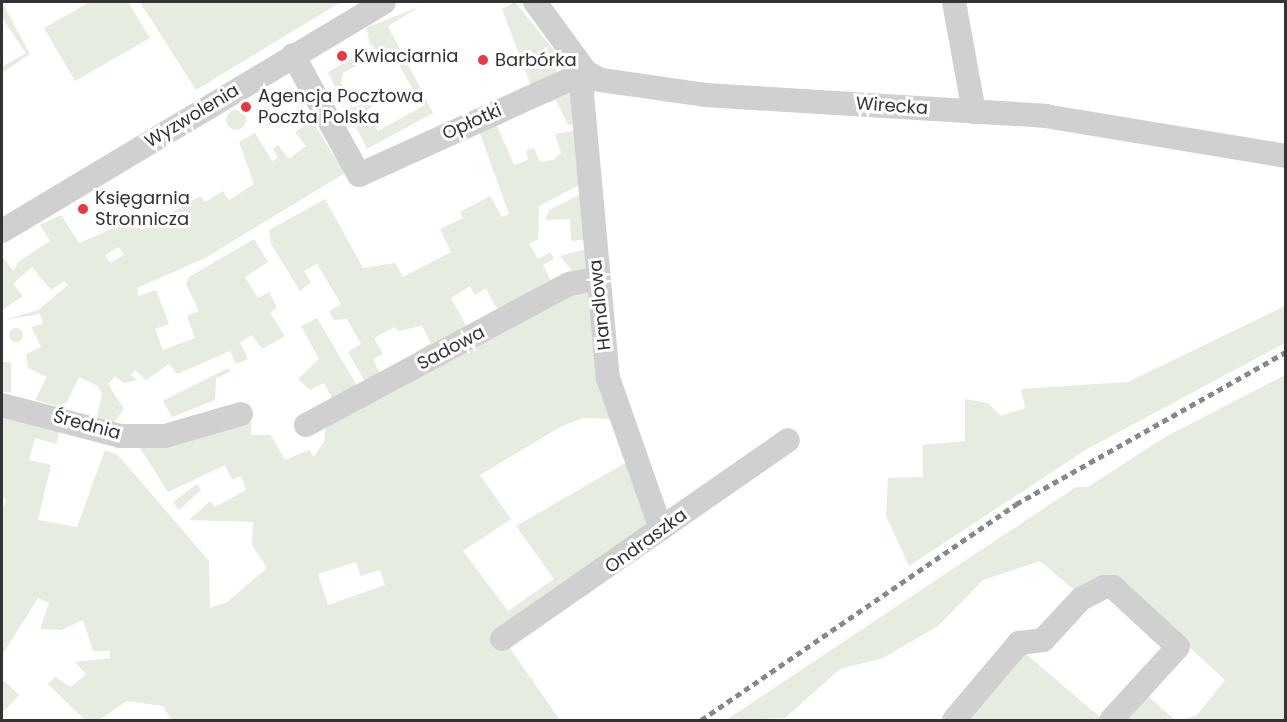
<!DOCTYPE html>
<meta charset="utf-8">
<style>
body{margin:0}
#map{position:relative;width:1287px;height:722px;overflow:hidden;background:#fff;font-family:Poppins,sans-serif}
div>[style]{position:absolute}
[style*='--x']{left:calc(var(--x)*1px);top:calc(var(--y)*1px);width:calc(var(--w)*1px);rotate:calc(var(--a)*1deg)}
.green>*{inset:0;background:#e6ecdf;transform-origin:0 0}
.round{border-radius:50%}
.minor>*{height:24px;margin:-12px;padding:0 12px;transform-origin:12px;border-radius:12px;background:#d0d0d0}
.rail>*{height:4.5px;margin-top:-2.25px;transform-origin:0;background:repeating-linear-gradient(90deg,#888 0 6px,transparent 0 10.5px)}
.dots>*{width:16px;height:16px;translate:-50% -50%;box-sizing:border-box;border:3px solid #fff;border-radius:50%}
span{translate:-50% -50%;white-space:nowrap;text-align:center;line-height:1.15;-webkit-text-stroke:6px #fff;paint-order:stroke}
.poi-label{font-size:18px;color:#333}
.left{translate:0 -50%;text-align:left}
.street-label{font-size:18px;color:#333}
.frame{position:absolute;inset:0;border:3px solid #333;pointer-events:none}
</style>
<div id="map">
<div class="green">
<div style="clip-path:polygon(2px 2px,30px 54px,2px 73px,2px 67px,26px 53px,2px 18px)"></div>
<div style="clip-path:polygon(90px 2px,128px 2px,150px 38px,75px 81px,44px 28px)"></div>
<div style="clip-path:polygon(140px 2px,341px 2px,196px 90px)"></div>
<div style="clip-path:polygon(515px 2px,560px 58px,554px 76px,531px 86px,502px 9px)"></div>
<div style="clip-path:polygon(419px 7px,388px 26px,433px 113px,367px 149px,347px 109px,379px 100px,367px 111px,378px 131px,423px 106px,389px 48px,343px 73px,341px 83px,348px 95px,341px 99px,328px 72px,371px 47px,366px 28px)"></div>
<div style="clip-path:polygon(571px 89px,578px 125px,568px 125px,556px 100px,536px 107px)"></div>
<div class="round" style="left:226px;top:110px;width:20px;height:20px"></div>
<div style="clip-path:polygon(520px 115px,497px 126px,514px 165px,528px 160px,526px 150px,534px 148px,540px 162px,553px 160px,561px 153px,555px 134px,579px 130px,581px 184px,539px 206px,538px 239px,529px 244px,538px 259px,550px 252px,554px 259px,543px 265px,551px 281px,571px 270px,560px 256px,585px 249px,587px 270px,501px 316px,486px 288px,475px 295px,470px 286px,451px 298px,468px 329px,419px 359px,415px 352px,431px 343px,422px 326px,398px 331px,395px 327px,374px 338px,383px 354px,373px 359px,380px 374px,368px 387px,348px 352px,361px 344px,347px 319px,334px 320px,329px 311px,341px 304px,317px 264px,304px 271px,311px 282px,300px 291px,271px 244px,269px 230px,325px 199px,363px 268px,395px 263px,403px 277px,451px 252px,440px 229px,463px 218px,460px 212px,490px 196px,502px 217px,509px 214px,479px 131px)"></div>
<div style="clip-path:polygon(evenodd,312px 121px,345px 173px,205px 258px,137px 288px,139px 296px,156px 290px,169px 324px,155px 329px,163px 350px,195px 338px,187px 316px,199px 311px,186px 284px,189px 277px,254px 239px,268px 262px,245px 277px,258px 298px,269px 292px,277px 307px,270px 313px,285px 336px,262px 349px,252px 335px,240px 342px,248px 359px,236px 364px,230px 351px,177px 374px,169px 364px,146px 380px,135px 370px,131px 375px,137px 380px,124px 383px,115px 376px,108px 384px,124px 409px,114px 422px,97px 417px,102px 394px,98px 386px,79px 377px,64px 408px,35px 400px,47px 377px,28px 368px,26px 354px,41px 347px,31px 327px,43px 324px,40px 314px,4px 320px,38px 310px,68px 285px,64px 281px,51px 290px,32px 267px,13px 284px,23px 296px,2px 310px,2px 257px,14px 271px,18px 262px,50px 241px,40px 225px,61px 215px,79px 243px,135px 219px,142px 230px,200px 196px,205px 202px,223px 191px,229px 200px,254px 184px,239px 142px,255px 133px,272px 161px,278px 158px,273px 149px,278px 145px,289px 159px,306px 146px,295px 132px,312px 121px,119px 247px,124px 255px,110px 263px,105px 255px,119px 247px)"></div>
<div style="clip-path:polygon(581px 194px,584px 240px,571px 241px,570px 219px,545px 220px,549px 210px)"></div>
<div style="clip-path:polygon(evenodd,588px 286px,616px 419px,583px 418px,562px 426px,480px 475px,511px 519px,463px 551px,508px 611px,554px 579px,516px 526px,627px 462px,651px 523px,507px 644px,560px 720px,171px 720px,163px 706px,127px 701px,99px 720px,85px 720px,48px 684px,55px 677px,71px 687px,86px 674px,75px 662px,110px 658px,110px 651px,93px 651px,83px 620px,61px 630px,40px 629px,49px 603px,38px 598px,2px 655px,2px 509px,7px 500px,2px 497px,2px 414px,60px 430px,56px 444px,35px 438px,29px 460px,51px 465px,38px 520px,77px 527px,105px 450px,118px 455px,209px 561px,210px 608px,227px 602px,267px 568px,252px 545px,253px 522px,189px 520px,210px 501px,215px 507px,246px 490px,241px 476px,232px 480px,225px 465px,168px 492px,138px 445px,251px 411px,251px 435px,271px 435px,285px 460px,309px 450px,314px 457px,325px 440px,325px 427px,588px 286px,356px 562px,361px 576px,380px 570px,385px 585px,328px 605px,318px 574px,356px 562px)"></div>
<div style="clip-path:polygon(1285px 306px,1285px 343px,1087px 449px,909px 566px,886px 516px,888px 478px,923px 477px,923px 445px,965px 441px,965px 399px,988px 403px,1001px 416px,1025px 408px,1021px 389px,1128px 382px)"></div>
<div style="clip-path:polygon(317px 318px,360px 391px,335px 404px,324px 383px,310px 390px,298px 379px,319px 359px,301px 326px)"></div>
<div class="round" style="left:9px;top:328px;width:14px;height:14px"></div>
<div style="left:2px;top:362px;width:9px;height:30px"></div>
<div style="clip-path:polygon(228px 368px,230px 372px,216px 378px,215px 400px,172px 417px,163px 401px)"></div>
<div style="clip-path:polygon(1285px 375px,1285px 720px,1182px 720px,1197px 715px,1225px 680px,1117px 580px,1079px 594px,1040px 561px,983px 580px,938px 626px,883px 658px,840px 669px,785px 718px,726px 720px,1076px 487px,1088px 487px,1165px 437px)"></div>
<div style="clip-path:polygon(197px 484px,201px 490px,179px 510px,173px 502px)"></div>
<div style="clip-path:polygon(1019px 648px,1101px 718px,1133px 683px,1175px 720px,959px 720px)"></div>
<div style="clip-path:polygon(2px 679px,19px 695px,2px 713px)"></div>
</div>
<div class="minor">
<div style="--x:535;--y:2;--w:87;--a:53.9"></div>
<div style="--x:586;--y:72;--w:17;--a:28"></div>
<div style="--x:601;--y:80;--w:105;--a:8.2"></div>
<div style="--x:705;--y:95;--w:341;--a:3.5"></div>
<div style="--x:1045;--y:116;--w:244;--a:9.4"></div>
<div style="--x:954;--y:2;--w:112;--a:79.7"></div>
<div style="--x:293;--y:55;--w:137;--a:61.2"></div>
<div style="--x:359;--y:175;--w:249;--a:-24.4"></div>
<div style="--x:586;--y:72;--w:22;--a:100"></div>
<div style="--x:582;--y:94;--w:285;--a:84.8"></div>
<div style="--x:608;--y:378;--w:160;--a:70.7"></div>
<div style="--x:2;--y:231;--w:445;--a:-30.9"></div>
<div style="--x:2;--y:405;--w:122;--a:14.7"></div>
<div style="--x:120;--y:436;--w:45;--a:0"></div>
<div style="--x:165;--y:436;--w:79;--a:-16.1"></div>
<div style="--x:306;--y:425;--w:298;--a:-28.2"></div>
<div style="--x:569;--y:284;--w:28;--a:-10"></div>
<div style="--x:502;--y:639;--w:348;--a:-34.8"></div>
<div style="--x:954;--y:720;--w:101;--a:-49.8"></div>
<div style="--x:1019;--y:643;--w:24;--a:-7"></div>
<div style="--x:1043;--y:640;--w:56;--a:-47.2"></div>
<div style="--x:1081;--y:599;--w:26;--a:-28"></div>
<div style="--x:1104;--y:587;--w:9;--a:0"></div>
<div style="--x:1113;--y:587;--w:88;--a:42.7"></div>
<div style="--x:1178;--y:647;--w:99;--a:132.5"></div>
</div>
<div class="rail">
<div style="--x:701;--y:720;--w:382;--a:-34.4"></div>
<div style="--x:1016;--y:504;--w:310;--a:-29.4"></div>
</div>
<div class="dots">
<div style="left:342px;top:56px;background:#e63946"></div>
<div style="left:483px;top:60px;background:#e63946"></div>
<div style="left:246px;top:107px;background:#e63946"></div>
<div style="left:83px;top:209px;background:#e63946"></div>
</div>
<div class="poi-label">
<span class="left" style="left:354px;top:56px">Kwiaciarnia</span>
<span class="left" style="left:495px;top:60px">Barbórka</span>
<span class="left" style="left:258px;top:107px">Agencja Pocztowa<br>Poczta Polska</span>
<span class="left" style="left:95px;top:209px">Księgarnia<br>Stronnicza</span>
</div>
<div class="street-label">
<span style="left:892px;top:106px;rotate:4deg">Wirecka</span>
<span style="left:192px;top:116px;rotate:-31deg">Wyzwolenia</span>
<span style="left:472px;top:122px;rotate:-24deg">Opłotki</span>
<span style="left:600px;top:305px;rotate:-96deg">Handlowa</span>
<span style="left:451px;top:348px;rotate:-28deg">Sadowa</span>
<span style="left:87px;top:425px;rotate:15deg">Średnia</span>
<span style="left:646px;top:541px;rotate:-36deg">Ondraszka</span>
</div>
<div class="frame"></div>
</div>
